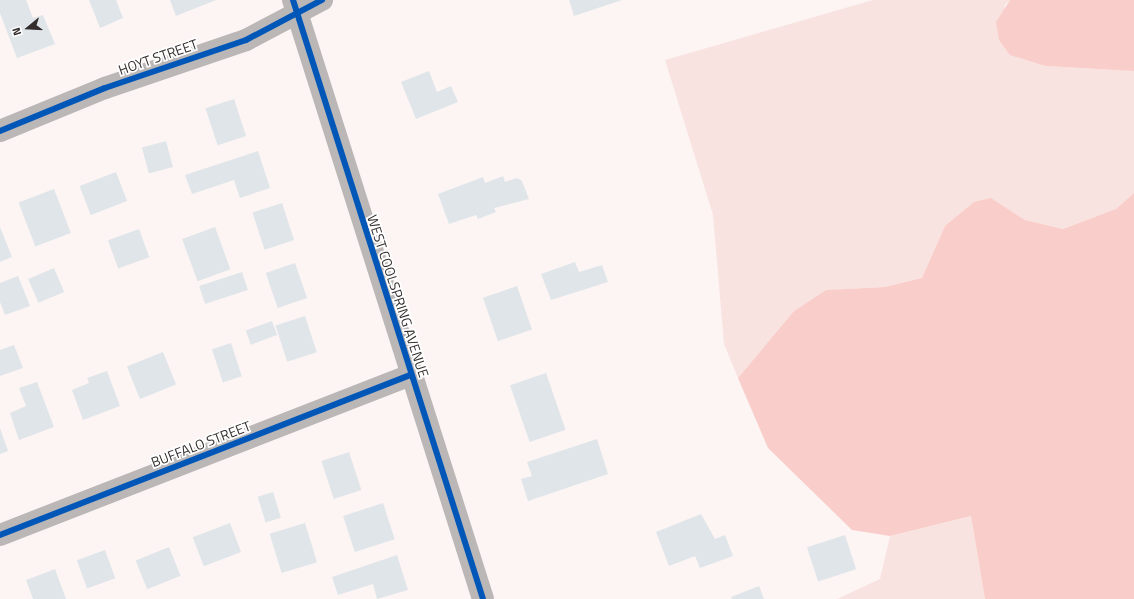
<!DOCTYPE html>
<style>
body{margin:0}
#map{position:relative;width:1134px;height:599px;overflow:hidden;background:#fcf5f4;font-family:"Titillium Web",sans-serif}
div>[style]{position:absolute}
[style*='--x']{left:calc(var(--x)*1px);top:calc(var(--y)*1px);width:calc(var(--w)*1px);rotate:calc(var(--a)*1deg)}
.green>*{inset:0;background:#f9e3e0}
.forest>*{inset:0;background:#f9cdc9}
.building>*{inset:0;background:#e0e5e9;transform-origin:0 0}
.minor>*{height:22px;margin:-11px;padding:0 11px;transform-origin:11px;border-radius:11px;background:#bbb7b7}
.tertiary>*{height:22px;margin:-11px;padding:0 11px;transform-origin:11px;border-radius:11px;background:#bbb7b7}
.cycleway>*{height:6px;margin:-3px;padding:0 3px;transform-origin:3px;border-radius:3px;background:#0057b8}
span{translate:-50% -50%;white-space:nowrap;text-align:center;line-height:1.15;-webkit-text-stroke:3.5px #fff;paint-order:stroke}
.street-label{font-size:14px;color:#332e2d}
.north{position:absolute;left:8px;top:8px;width:40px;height:40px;-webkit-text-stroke:3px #fff;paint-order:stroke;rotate:252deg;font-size:11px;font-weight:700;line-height:16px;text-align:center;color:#332e2d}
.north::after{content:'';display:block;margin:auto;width:14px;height:18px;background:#332e2d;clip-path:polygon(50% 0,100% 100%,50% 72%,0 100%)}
</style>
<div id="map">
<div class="green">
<div style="clip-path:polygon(873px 0,1010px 0,1004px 6px,1046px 66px,1134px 71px,1134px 193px,1116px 209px,1063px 229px,1025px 220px,991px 198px,945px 226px,922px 278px,885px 287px,826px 290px,794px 311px,738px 378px,724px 344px,713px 215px,665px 60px)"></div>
<div style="clip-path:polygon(971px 516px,985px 599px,837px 599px,880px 579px,890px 536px)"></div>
</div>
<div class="forest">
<div style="clip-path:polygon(1010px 0,1134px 0,1134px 71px,1046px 66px,1010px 55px,999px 40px,996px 22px)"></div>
<div style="clip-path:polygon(1134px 193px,1134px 599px,985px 599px,971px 516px,890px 536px,852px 530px,768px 448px,738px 378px,794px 311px,826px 290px,885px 287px,922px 278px,945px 226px,974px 202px,991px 198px,1025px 220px,1063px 229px,1116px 209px)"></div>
</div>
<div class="building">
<div style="clip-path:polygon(0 0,26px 0,33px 18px,43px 15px,55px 44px,17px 58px,0 13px)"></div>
<div style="clip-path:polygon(89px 0,116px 0,123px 18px,100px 28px)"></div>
<div style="clip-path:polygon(170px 0,216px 0,176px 16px)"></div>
<div style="clip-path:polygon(569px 0,622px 0,574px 16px)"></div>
<div style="clip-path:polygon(429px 71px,437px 92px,451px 86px,458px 102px,416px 119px,401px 82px)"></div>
<div style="left:234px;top:99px;width:39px;height:30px;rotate:72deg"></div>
<div style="left:166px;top:141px;width:27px;height:25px;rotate:75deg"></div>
<div style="clip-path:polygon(258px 151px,270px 188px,240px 198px,234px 180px,192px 194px,185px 175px)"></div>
<div style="left:116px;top:172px;width:31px;height:39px;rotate:69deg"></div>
<div style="clip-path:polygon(503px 176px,505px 182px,517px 178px,522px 181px,529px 199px,494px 208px,496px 212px,478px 219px,476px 215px,449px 224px,438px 194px,483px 177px,485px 183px)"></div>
<div style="left:54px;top:189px;width:47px;height:38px;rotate:69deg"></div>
<div style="left:282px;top:203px;width:39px;height:31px;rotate:72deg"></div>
<div style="clip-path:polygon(0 227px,12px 257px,0 262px)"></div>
<div style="left:215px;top:227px;width:45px;height:35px;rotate:70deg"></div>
<div style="left:139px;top:229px;width:30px;height:33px;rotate:70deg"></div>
<div style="clip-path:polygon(575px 262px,579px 272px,602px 265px,608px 282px,551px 300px,541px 274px)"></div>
<div style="left:295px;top:263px;width:37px;height:31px;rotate:71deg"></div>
<div style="left:54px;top:268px;width:26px;height:28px;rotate:67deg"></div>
<div style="left:242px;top:272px;width:19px;height:45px;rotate:72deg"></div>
<div style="clip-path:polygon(18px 276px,30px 306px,5px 315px,0 302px,0 283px)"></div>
<div style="left:517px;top:286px;width:46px;height:36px;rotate:71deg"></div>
<div style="left:305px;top:316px;width:38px;height:31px;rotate:72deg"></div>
<div style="left:272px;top:321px;width:15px;height:28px;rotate:70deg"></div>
<div style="left:231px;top:343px;width:35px;height:20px;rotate:72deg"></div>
<div style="clip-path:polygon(14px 345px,23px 368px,0 376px,0 350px)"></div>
<div style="left:163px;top:352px;width:35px;height:39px;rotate:68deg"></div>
<div style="clip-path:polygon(107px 371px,120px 406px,83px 420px,72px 390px,89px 383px,87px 378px)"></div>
<div style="left:546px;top:373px;width:60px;height:38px;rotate:71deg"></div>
<div style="clip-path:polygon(37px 382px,54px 427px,19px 440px,10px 413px,26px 406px,19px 388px)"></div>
<div style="clip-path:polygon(0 428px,8px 451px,0 454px)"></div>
<div style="clip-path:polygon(597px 439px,608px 474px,528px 501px,521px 479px,532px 476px,527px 462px)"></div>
<div style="left:349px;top:452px;width:40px;height:29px;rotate:72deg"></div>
<div style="left:273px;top:492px;width:27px;height:16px;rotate:73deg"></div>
<div style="left:383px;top:503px;width:38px;height:42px;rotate:72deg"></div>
<div style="clip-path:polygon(701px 514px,715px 539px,725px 535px,733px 556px,700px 568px,695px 556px,669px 566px,656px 532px)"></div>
<div style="left:230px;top:523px;width:31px;height:40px;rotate:69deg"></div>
<div style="left:305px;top:523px;width:41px;height:37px;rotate:73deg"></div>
<div style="left:845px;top:535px;width:36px;height:40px;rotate:72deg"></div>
<div style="left:169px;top:547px;width:31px;height:36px;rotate:68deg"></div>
<div style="left:105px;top:550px;width:30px;height:30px;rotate:70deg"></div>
<div style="clip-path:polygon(397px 555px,408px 590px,377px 599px,373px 584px,338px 595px,332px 577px)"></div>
<div style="clip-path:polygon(55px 569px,66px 599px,33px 599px,26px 580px)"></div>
<div style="clip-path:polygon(759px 586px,764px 599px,732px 599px,731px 597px)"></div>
</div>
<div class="minor">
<div style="--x:0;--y:131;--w:113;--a:-22.3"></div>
<div style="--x:105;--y:88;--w:149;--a:-18.8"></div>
<div style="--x:246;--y:40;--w:86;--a:-27.8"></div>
<div style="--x:0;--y:535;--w:440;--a:-21.3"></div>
</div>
<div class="tertiary">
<div style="--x:293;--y:0;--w:628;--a:72.4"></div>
</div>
<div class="cycleway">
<div style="--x:293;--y:0;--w:628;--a:72.4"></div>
<div style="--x:0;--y:131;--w:113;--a:-22.3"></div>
<div style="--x:105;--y:88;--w:149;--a:-18.8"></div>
<div style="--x:246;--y:40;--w:86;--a:-27.8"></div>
<div style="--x:0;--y:535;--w:440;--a:-21.3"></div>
</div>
<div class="street-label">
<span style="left:158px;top:57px;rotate:-19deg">HOYT STREET</span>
<span style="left:398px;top:296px;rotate:72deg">WEST COOLSPRING AVENUE</span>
<span style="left:201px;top:444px;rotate:-21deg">BUFFALO STREET</span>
</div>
<div class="north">N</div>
</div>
